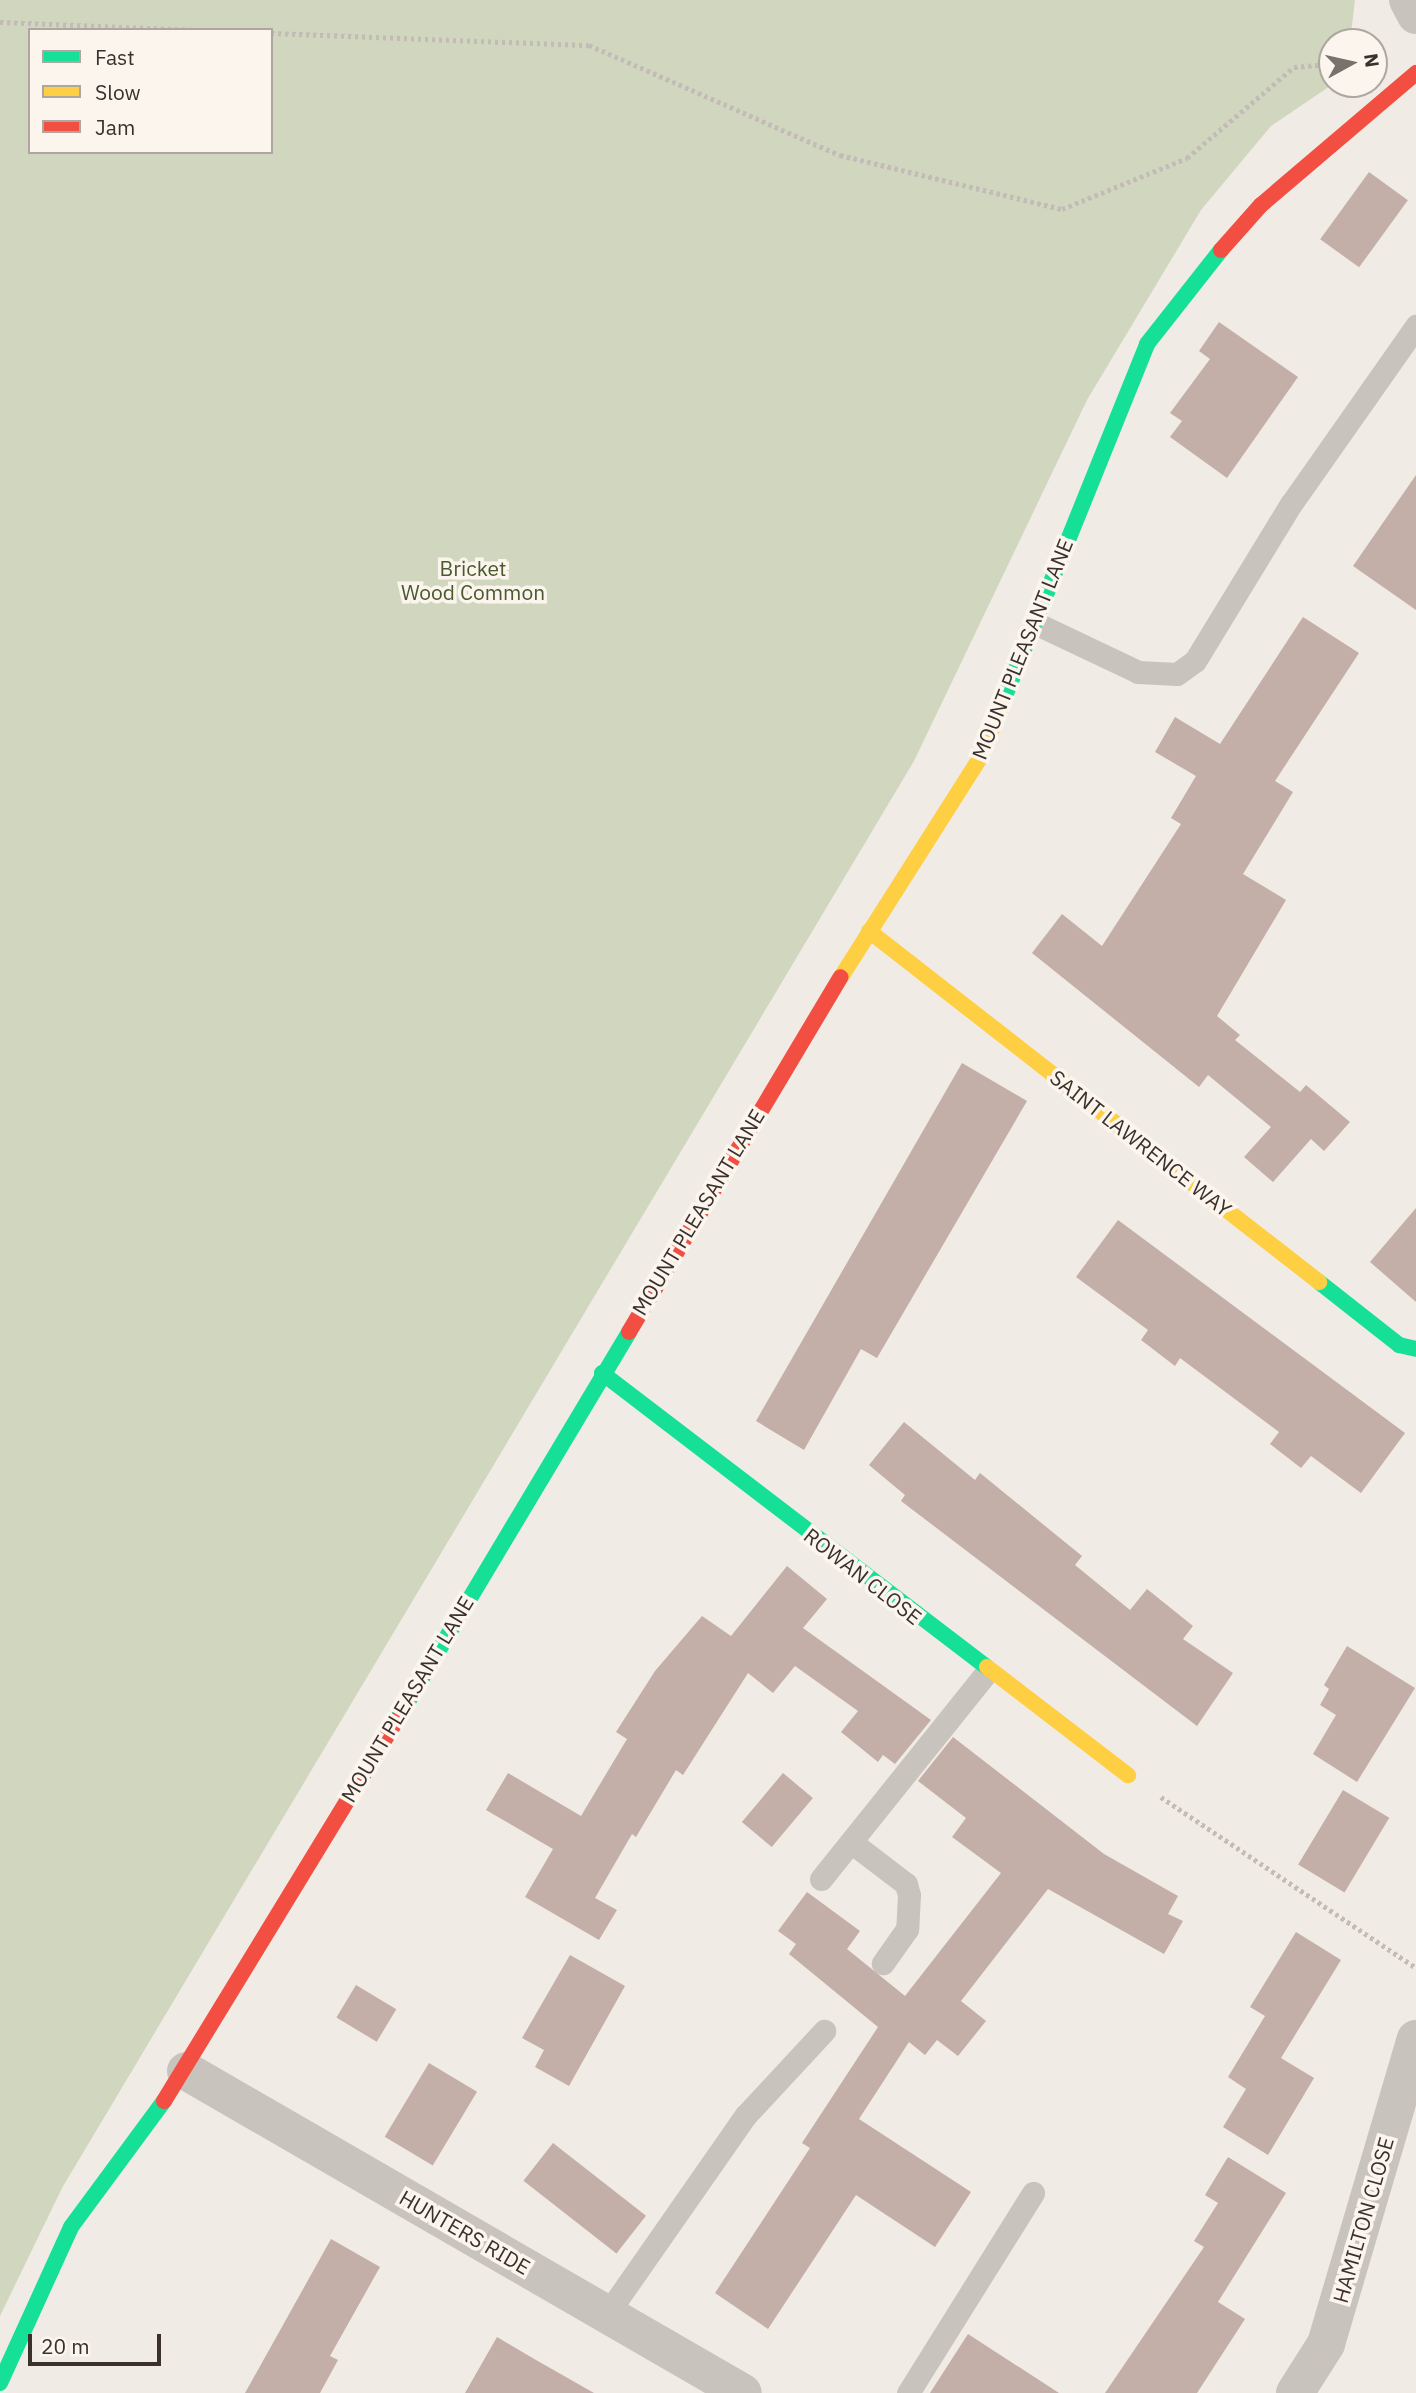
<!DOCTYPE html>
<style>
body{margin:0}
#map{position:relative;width:1416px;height:2393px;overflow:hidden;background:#f0ebe5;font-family:"IBM Plex Sans",sans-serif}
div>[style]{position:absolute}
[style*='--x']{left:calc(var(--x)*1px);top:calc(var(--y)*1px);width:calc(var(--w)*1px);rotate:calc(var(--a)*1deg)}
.green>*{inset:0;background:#d1d6bf}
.building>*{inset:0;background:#c3afa7;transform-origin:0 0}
.path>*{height:4.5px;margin-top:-2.25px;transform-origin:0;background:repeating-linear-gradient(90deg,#c2bbb6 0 3.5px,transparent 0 7px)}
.lane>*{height:23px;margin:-11.5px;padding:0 11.5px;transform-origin:11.5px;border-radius:11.5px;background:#c9c3be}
.street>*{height:38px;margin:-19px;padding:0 19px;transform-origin:19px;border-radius:19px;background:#c9c3be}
.fast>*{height:16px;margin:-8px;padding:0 8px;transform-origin:8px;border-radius:8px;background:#16e098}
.slow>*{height:16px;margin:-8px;padding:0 8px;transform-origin:8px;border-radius:8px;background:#ffcf43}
.jam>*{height:16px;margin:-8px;padding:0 8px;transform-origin:8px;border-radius:8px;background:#f24e42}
span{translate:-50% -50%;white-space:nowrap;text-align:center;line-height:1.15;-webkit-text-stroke:7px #fbf5ee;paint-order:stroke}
.park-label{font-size:21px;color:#4a5a2e}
.street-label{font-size:21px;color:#3b302b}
.legend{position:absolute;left:28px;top:28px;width:245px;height:126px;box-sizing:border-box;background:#fbf5ee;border:2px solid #aea6a0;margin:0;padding:9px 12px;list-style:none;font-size:21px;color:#3b302b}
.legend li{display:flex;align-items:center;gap:14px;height:35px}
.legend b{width:35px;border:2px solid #aea6a0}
.north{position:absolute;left:1318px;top:28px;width:70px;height:70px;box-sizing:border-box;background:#fbf5ee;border:2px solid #aea6a0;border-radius:50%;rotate:82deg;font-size:19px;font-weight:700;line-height:28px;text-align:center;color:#3b302b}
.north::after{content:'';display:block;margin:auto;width:24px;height:32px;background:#7a716c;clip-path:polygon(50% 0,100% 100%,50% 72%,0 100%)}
.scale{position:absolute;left:28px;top:2334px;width:133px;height:32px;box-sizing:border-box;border:4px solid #3b302b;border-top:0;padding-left:9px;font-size:21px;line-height:24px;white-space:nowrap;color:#3b302b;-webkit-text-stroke:5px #fbf5ee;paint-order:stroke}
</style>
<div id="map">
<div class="green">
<div style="clip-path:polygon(evenodd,0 0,1355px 0,1350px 42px,1332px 42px,1333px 84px,1271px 126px,1201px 210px,1087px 400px,914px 761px,62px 2188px,0 2316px,0 0,30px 30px,271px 30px,271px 152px,30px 152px,30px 30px)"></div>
</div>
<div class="building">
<div style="left:1369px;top:172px;width:48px;height:83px;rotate:36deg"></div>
<div style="clip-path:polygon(1219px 322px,1298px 377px,1227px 478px,1170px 437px,1182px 421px,1170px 413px,1210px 359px,1199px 351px)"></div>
<div style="clip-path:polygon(1416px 475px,1416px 610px,1353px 566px)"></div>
<div style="clip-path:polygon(1303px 617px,1359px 653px,1275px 781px,1293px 792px,1243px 874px,1286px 900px,1217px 1016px,1240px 1035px,1235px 1040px,1300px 1092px,1306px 1085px,1350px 1122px,1324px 1151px,1311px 1139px,1273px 1182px,1244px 1157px,1271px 1127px,1208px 1075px,1199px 1087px,1032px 953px,1062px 914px,1102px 946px,1181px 824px,1171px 818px,1196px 776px,1155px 752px,1175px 717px,1220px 744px)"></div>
<div style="clip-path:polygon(962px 1063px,1027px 1101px,877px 1358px,861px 1349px,804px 1450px,756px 1421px)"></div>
<div style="clip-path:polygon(1416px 1208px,1416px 1302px,1370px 1262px)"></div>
<div style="clip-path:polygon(1118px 1220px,1405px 1433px,1361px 1493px,1311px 1456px,1301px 1468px,1270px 1444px,1279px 1432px,1180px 1358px,1175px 1366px,1141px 1340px,1148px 1330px,1076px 1277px)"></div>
<div style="clip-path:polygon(904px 1422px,975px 1480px,980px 1473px,1082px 1556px,1075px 1565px,1130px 1610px,1147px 1589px,1193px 1626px,1183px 1639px,1233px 1673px,1197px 1726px,901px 1501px,905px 1495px,869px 1465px)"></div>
<div style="clip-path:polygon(787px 1566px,827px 1599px,803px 1628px,931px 1720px,895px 1764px,883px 1755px,878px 1762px,841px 1732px,858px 1711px,795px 1666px,773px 1693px,748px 1673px,683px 1775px,676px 1770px,636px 1837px,632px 1834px,595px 1898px,617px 1910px,599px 1940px,525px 1897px,553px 1849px,486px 1810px,508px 1773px,581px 1816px,627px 1739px,616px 1732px,655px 1671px,702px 1616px,731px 1636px)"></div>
<div style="clip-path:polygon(1347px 1646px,1415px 1688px,1357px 1782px,1313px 1754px,1336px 1715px,1320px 1705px,1329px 1689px,1324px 1685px)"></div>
<div style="clip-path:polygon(953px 1737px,1104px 1854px,1178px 1896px,1168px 1914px,1183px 1921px,1164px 1954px,1048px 1889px,961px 2001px,986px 2021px,958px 2056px,937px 2040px,925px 2055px,909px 2042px,859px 2119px,971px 2192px,935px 2247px,856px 2195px,768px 2329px,715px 2293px,810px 2148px,802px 2143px,878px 2027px,789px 1954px,796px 1944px,778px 1931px,807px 1892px,860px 1931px,847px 1949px,905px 1996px,1001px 1873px,952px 1837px,966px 1818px,918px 1781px)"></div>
<div style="left:783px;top:1773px;width:39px;height:64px;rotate:40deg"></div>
<div style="left:1343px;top:1790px;width:54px;height:87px;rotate:31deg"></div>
<div style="clip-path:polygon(1296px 1932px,1341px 1960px,1281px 2058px,1314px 2078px,1268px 2155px,1223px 2127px,1246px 2089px,1228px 2077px,1265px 2016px,1250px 2007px)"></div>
<div style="clip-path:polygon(570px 1955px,625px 1986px,569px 2086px,535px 2067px,544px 2050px,522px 2038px)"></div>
<div style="left:356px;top:1985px;width:47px;height:38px;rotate:31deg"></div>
<div style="left:429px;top:2063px;width:56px;height:86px;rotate:31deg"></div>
<div style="left:553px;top:2143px;width:118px;height:48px;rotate:38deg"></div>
<div style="clip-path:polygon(1228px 2157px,1286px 2193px,1218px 2302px,1245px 2319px,1197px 2393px,1105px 2393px,1204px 2247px,1194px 2241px,1218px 2203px,1205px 2195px)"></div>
<div style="clip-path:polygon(331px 2239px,380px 2267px,330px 2356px,338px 2360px,320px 2393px,245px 2393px)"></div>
<div style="clip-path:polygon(968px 2334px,1059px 2393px,930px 2393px)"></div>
<div style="clip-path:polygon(497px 2337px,536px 2360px,594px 2393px,465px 2393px)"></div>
</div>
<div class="path">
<div style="--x:0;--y:22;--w:197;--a:2.3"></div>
<div style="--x:271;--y:33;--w:318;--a:2.2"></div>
<div style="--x:589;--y:45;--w:274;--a:23.7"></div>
<div style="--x:840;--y:155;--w:228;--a:13.7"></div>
<div style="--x:1062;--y:209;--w:135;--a:-22.2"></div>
<div style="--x:1187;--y:158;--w:140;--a:-40.4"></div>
<div style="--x:1294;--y:67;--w:38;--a:-5"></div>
<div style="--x:1161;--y:1797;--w:307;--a:33.8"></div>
</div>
<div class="lane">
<div style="--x:1035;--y:623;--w:114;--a:25.4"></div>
<div style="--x:1138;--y:672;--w:39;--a:3"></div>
<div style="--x:1177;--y:674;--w:22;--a:-36"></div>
<div style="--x:1195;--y:661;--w:184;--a:-58.6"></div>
<div style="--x:1291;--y:504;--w:218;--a:-54.9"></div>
<div style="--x:851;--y:1842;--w:69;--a:37.4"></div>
<div style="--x:906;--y:1884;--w:11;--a:75"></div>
<div style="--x:909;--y:1895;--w:34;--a:93"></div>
<div style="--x:907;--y:1929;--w:42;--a:125.2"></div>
<div style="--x:821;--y:1879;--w:265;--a:-51.3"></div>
<div style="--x:607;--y:2314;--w:243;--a:-55.1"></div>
<div style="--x:746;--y:2115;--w:115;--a:-47.1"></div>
<div style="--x:908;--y:2393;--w:236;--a:-58"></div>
</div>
<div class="street">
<div style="--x:1408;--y:0;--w:17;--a:62"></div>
<div style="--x:186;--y:2071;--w:643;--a:30.03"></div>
<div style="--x:1295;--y:2393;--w:58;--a:-57.7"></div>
<div style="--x:1326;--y:2344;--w:318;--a:-73.6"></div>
</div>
<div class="fast">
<div style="--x:1003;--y:701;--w:385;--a:-68"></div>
<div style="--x:1147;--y:344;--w:120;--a:-51.8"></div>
<div style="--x:1319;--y:1282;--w:102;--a:38.2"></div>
<div style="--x:1399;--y:1345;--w:17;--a:13"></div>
<div style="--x:602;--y:1373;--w:484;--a:37.4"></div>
<div style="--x:397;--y:1720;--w:452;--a:-59.1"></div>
<div style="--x:0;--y:2383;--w:171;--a:-65.5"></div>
<div style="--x:71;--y:2227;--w:157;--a:-53.6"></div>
</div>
<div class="slow">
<div style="--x:869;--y:931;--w:571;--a:37.95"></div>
<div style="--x:841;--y:977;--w:262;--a:-57.6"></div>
<div style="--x:981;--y:756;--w:59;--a:-68.2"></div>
<div style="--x:987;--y:1667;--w:178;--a:37.5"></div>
</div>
<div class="jam">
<div style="--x:1221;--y:250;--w:60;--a:-48.4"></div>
<div style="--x:1261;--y:205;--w:204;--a:-40.4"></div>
<div style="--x:629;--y:1332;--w:413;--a:-59.2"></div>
<div style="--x:164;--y:2101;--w:447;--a:-58.6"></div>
</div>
<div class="park-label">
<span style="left:473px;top:580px">Bricket<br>Wood Common</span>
</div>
<div class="street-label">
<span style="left:1022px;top:649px;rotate:-68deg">MOUNT PLEASANT LANE</span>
<span style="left:1141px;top:1143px;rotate:38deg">SAINT LAWRENCE WAY</span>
<span style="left:698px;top:1212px;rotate:-59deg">MOUNT PLEASANT LANE</span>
<span style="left:863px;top:1576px;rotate:38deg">ROWAN CLOSE</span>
<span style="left:407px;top:1699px;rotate:-59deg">MOUNT PLEASANT LANE</span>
<span style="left:1363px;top:2220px;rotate:-74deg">HAMILTON CLOSE</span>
<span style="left:465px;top:2232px;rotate:30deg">HUNTERS RIDE</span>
</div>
<ul class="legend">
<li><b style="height:9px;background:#16e098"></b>Fast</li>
<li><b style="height:9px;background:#ffcf43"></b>Slow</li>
<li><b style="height:9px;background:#f24e42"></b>Jam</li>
</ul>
<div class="north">N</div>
<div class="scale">20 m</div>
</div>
